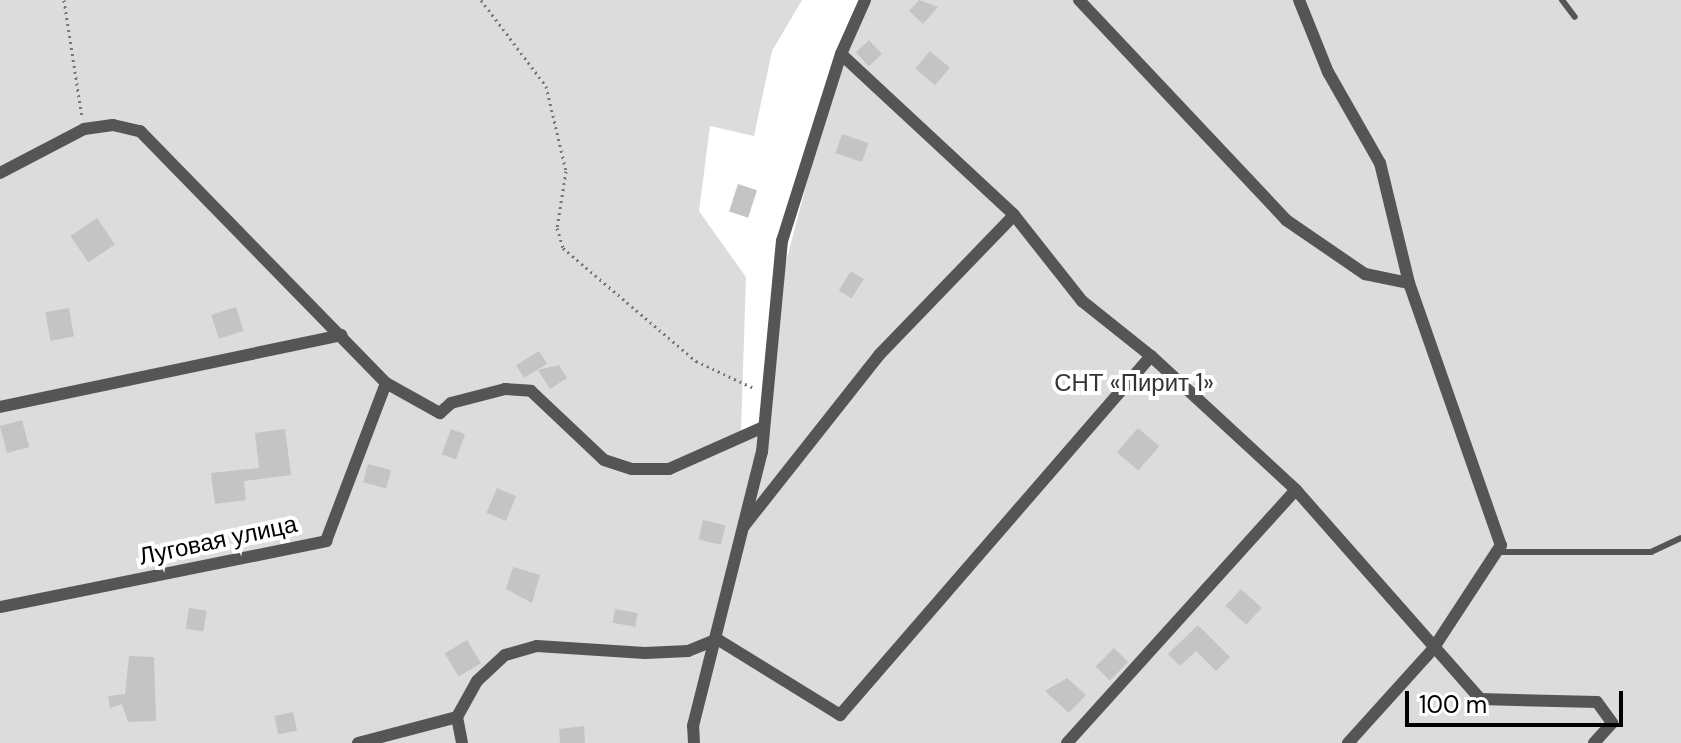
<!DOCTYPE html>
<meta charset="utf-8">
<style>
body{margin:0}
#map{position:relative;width:1681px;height:743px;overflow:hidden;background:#fff;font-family:"DM Sans",sans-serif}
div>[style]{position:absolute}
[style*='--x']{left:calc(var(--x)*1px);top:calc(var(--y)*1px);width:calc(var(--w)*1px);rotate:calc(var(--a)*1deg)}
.green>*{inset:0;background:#dcdcdc}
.building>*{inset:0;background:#c4c4c4;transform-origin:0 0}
.path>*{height:3px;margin-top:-1.5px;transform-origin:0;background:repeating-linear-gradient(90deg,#777 0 2px,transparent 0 6px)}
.lane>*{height:6px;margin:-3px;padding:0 3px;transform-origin:3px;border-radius:3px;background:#555}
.street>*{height:12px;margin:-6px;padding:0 6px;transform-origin:6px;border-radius:6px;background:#555}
span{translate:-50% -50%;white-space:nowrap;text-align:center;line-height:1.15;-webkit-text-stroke:8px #fff;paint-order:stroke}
.park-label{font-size:24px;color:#333}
.street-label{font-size:24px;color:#000}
.scale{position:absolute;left:1405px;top:691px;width:218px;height:36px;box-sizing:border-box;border:4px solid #000;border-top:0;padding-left:10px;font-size:24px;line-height:28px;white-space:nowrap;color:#000;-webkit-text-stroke:6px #fff;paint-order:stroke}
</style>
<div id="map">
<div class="green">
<div style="clip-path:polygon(0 0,802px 0,772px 51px,754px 136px,710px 126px,699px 211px,746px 277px,741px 431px,764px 428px,783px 273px,836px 73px,869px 0,1681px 0,1681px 743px,0 743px)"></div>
</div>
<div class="building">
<div style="clip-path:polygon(919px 0,938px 7px,923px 24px,909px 11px)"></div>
<div style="left:869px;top:40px;width:19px;height:18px;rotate:47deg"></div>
<div style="left:930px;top:51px;width:26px;height:23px;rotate:40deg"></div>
<div style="left:842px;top:134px;width:28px;height:20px;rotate:19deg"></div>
<div style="left:738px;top:184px;width:20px;height:29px;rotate:18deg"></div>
<div style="left:97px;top:218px;width:32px;height:32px;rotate:56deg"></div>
<div style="left:851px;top:271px;width:15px;height:23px;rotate:32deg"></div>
<div style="left:236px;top:307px;width:25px;height:26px;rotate:72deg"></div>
<div style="left:69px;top:308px;width:29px;height:24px;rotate:80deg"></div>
<div style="left:539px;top:351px;width:15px;height:27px;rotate:58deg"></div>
<div style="clip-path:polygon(559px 365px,567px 378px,550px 389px,538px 370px)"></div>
<div style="left:22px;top:420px;width:28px;height:23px;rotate:75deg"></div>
<div style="left:1138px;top:428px;width:28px;height:32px;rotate:41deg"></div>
<div style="clip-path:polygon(285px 429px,291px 475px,244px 481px,246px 500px,215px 504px,211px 473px,259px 468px,255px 433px)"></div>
<div style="left:451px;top:429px;width:15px;height:27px;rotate:20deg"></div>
<div style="left:368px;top:464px;width:24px;height:19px;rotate:15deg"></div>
<div style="left:497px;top:488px;width:21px;height:27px;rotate:23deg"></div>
<div style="left:703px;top:520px;width:23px;height:20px;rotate:13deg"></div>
<div style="clip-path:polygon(513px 567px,540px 575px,532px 603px,506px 589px)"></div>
<div style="left:1241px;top:589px;width:28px;height:23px;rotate:42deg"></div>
<div style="left:189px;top:608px;width:18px;height:21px;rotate:9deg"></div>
<div style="left:615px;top:609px;width:23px;height:14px;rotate:10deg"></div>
<div style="clip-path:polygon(1198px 625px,1230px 657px,1216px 671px,1196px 651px,1180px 666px,1168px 654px)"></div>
<div style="left:467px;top:640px;width:27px;height:26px;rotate:59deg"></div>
<div style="left:1114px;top:648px;width:20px;height:26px;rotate:45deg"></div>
<div style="clip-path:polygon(129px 656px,154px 657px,156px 721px,128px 722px,122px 704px,110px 708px,108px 696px,125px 694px)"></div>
<div style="clip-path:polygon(1067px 678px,1086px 695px,1069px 713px,1045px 691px)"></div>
<div style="left:293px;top:712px;width:19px;height:19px;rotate:78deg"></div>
<div style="clip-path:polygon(584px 726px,585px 743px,560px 743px,559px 729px)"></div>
</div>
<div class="path">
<div style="--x:64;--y:0;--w:118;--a:81.3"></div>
<div style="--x:481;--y:0;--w:108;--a:52.9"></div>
<div style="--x:546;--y:86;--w:87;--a:76.8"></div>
<div style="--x:566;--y:171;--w:58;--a:99"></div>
<div style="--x:557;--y:228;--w:21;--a:73"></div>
<div style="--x:563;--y:248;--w:175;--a:40.4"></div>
<div style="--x:696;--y:361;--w:64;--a:25"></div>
</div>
<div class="lane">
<div style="--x:1562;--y:0;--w:21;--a:53"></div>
<div style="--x:1498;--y:552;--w:153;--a:0"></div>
<div style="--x:1651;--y:552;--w:33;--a:-25"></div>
</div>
<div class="street">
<div style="--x:1079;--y:0;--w:302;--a:46.7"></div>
<div style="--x:1286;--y:220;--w:96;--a:34.4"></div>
<div style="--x:1365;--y:274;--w:45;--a:11.6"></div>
<div style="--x:1409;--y:283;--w:278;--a:70.7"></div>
<div style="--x:1501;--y:545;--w:124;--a:123.2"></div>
<div style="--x:1433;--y:649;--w:127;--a:132.1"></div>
<div style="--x:1299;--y:0;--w:78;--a:68.1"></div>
<div style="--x:1328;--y:72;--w:105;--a:60.3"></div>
<div style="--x:1380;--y:163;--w:123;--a:76.4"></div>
<div style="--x:841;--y:54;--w:236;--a:42.9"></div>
<div style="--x:1014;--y:215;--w:110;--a:51.7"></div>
<div style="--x:1082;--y:301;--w:88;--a:38.6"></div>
<div style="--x:1151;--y:356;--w:197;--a:42.7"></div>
<div style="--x:1296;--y:490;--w:278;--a:48.6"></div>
<div style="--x:1480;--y:699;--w:117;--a:1.5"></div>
<div style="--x:1597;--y:702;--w:26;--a:54"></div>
<div style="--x:1612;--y:723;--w:27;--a:132"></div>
<div style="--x:0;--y:173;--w:95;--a:-27.6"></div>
<div style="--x:84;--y:129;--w:29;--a:-8"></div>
<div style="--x:113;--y:125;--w:28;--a:13"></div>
<div style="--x:140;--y:131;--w:352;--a:45.7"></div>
<div style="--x:386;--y:383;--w:62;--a:29.1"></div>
<div style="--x:440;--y:413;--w:15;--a:-42"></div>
<div style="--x:451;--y:403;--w:56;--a:-14.5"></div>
<div style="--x:505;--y:389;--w:26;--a:4"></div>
<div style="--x:531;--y:391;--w:100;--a:43.4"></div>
<div style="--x:604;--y:460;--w:29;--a:18"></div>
<div style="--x:632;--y:469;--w:37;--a:0"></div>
<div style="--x:669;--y:469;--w:101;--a:-24"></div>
<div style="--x:0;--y:407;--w:349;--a:-11.9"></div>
<div style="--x:744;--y:526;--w:218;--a:-51.7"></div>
<div style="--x:879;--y:355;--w:194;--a:-46"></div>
<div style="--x:0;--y:607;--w:333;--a:-11.4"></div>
<div style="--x:326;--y:541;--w:169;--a:-69.2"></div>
<div style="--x:457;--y:717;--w:26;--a:79"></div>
<div style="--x:358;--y:743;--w:102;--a:-14.7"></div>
<div style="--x:457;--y:717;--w:41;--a:-60.9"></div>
<div style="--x:477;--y:681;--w:38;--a:-43"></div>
<div style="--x:505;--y:655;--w:33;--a:-16"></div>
<div style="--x:537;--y:646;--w:108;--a:3.7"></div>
<div style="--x:645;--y:653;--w:43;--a:-2.7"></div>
<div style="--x:688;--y:651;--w:31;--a:-22"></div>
<div style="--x:717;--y:639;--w:145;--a:31.7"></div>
<div style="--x:840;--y:715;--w:475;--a:-49.1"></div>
<div style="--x:694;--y:743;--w:17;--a:-93"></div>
<div style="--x:693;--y:726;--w:283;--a:-75.9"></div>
<div style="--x:762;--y:452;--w:212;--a:-84.6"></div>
<div style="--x:782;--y:241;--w:196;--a:-72.5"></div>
<div style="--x:841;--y:54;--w:59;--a:-66"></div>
<div style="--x:1067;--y:743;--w:341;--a:-47.9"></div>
</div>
<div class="park-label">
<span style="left:1134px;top:383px">СНТ «Пирит 1»</span>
</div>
<div class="street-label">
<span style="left:218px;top:540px;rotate:-12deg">Луговая улица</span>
</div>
<div class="scale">100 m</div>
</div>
